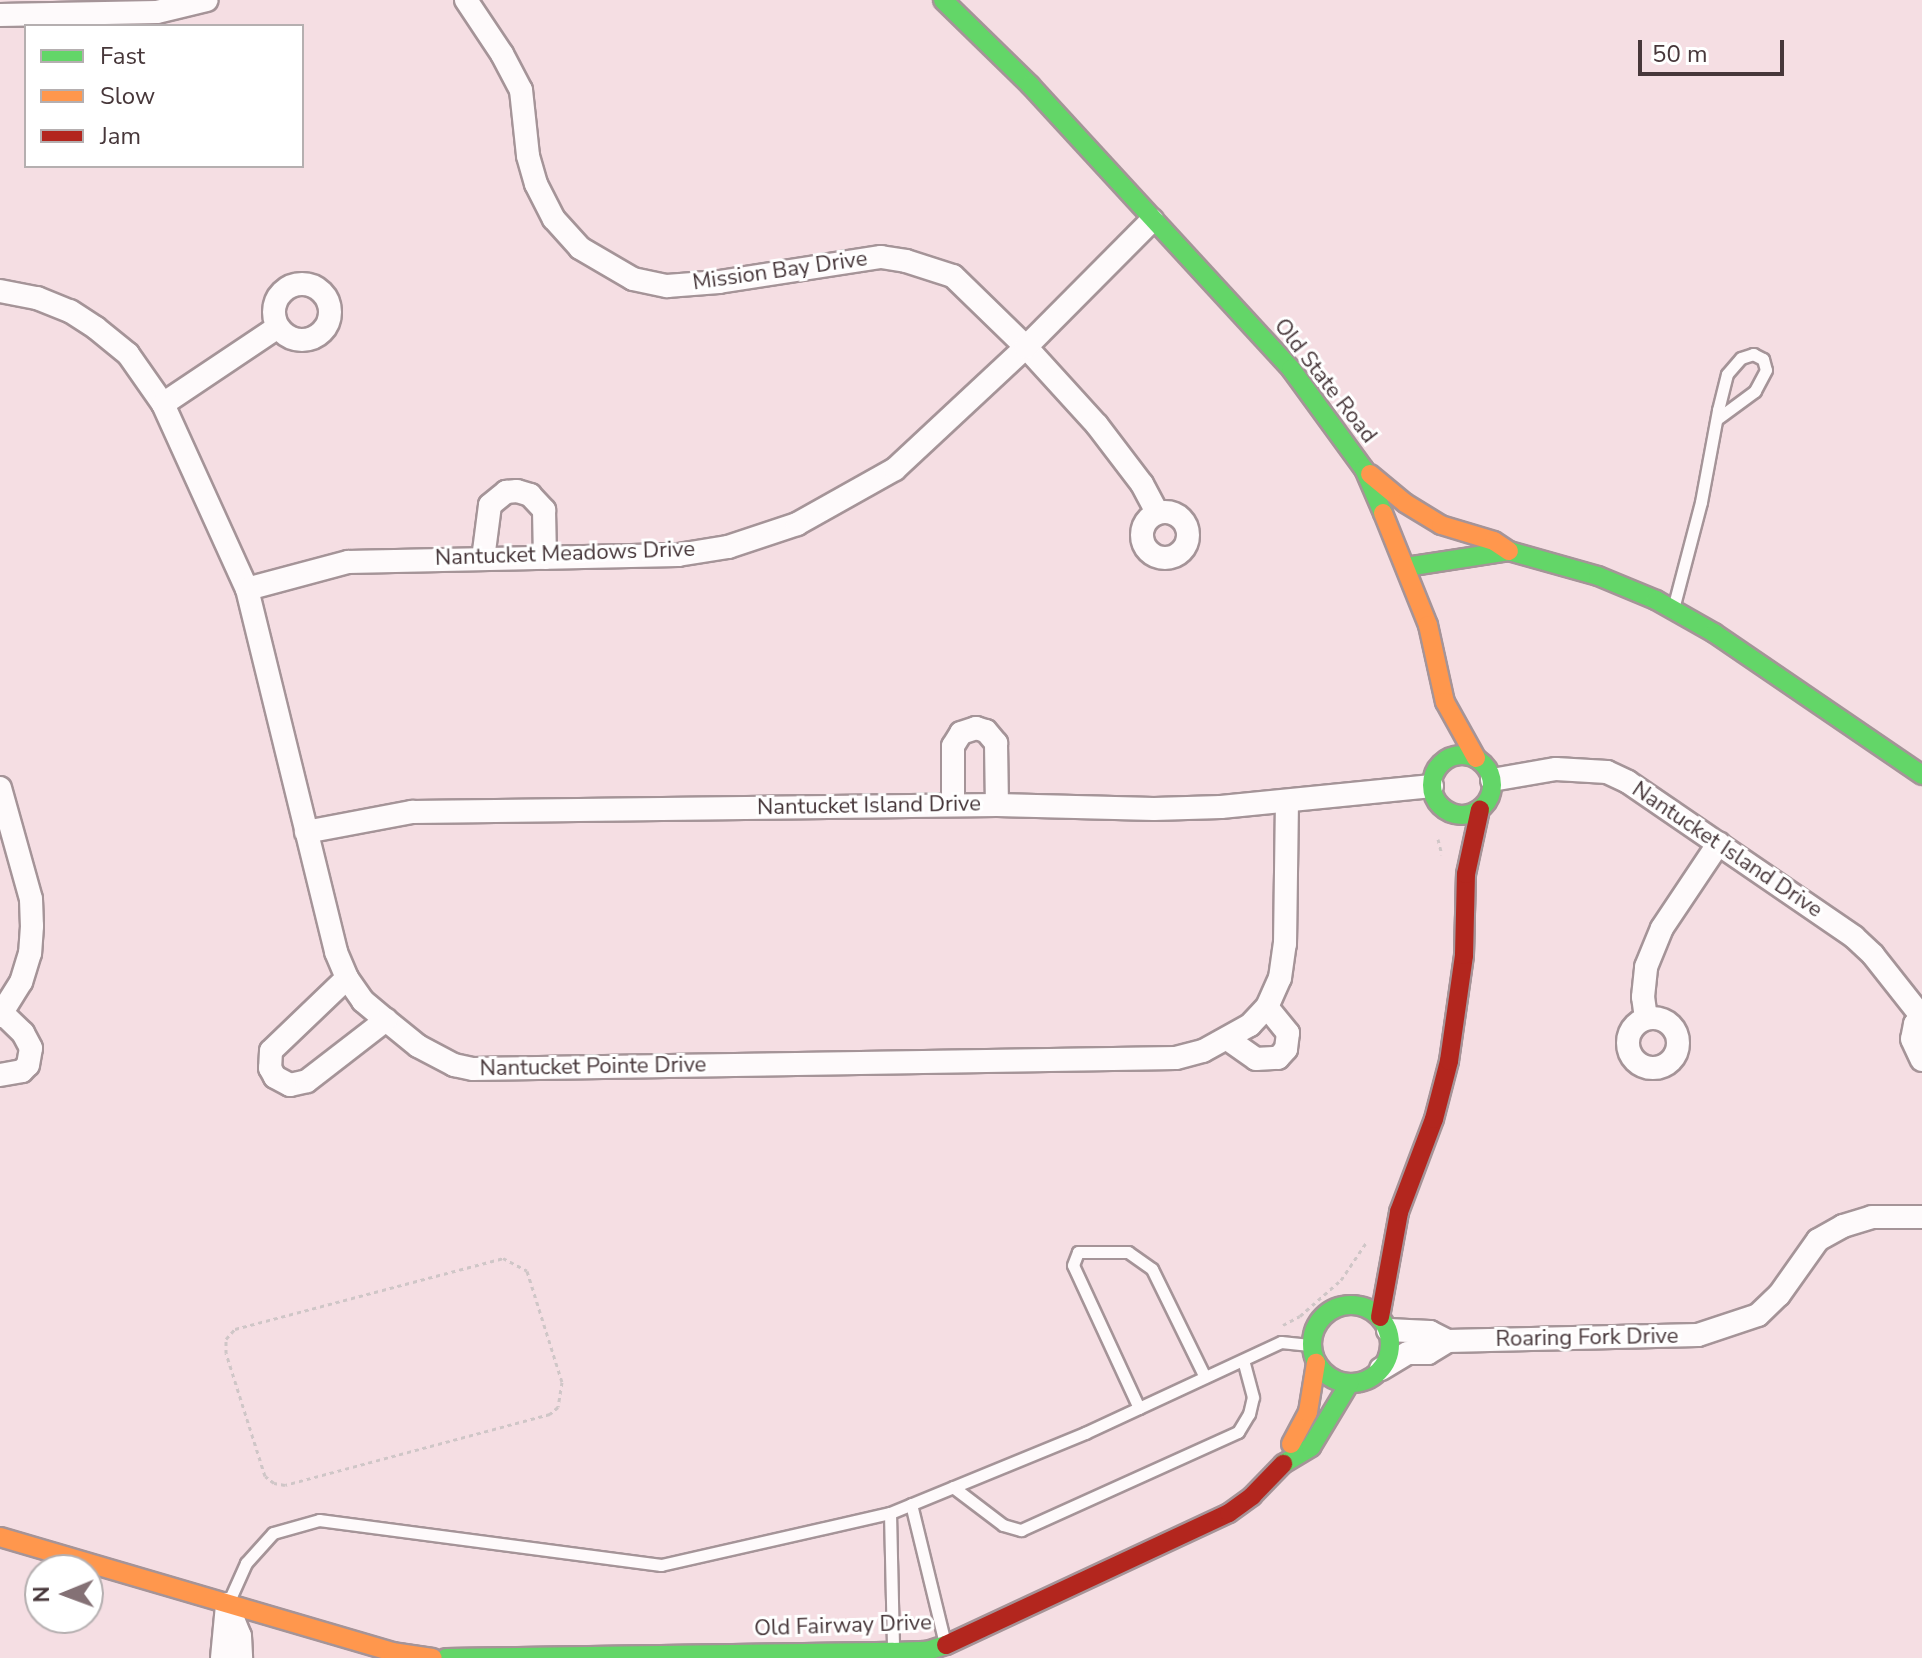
<!DOCTYPE html>
<style>
body{margin:0}
#map{position:relative;width:1922px;height:1658px;overflow:hidden;background:#f5dee3;font-family:"Nunito Sans",sans-serif}
div>[style]{position:absolute}
[style*='--x']{left:calc(var(--x)*1px);top:calc(var(--y)*1px);width:calc(var(--w)*1px);rotate:calc(var(--a)*1deg)}
.path>*{height:3px;margin-top:-1.5px;transform-origin:0;background:repeating-linear-gradient(90deg,#cfc6c7 0 4px,transparent 0 8px)}
.roads{filter:drop-shadow(2px 0 #a59498) drop-shadow(-2px 0 #a59498) drop-shadow(0 2px #a59498) drop-shadow(0 -2px #a59498)}
.lane>*{height:11px;margin:-5.5px;padding:0 5.5px;transform-origin:5.5px;border-radius:5.5px;background:#fefafb}
.street>*{height:22px;margin:-11px;padding:0 11px;transform-origin:11px;border-radius:11px;background:#fefafb}
.street>.ring{margin:-11px;padding:0;box-sizing:content-box;background:none;border:22px solid #fefafb;border-radius:50%}
.fast>*{height:18px;margin:-9px;padding:0 9px;transform-origin:9px;border-radius:9px;background:#63d668}
.fast>.ring{margin:-9px;padding:0;box-sizing:content-box;background:none;border:18px solid #63d668;border-radius:50%}
.slow>*{height:18px;margin:-9px;padding:0 9px;transform-origin:9px;border-radius:9px;background:#ff974d}
.jam>*{height:18px;margin:-9px;padding:0 9px;transform-origin:9px;border-radius:9px;background:#b3261e}
span{translate:-50% -50%;white-space:nowrap;text-align:center;line-height:1.15;-webkit-text-stroke:6px #fff;paint-order:stroke}
.street-label{font-size:22px;color:#47373a}
.legend{position:absolute;left:24px;top:24px;width:280px;height:144px;box-sizing:border-box;background:#fff;border:2px solid #b5afb0;margin:0;padding:10px 14px;list-style:none;font-size:24px;color:#47373a}
.legend li{display:flex;align-items:center;gap:16px;height:40px}
.legend b{width:40px;border:2px solid #b5afb0}
.north{position:absolute;left:24px;top:1554px;width:80px;height:80px;box-sizing:border-box;background:#fff;border:2px solid #b5afb0;border-radius:50%;rotate:269deg;font-size:22px;font-weight:700;line-height:32px;text-align:center;color:#47373a}
.north::after{content:'';display:block;margin:auto;width:28px;height:36px;background:#847175;clip-path:polygon(50% 0,100% 100%,50% 72%,0 100%)}
.scale{position:absolute;left:1638px;top:40px;width:146px;height:36px;box-sizing:border-box;border:4px solid #47373a;border-top:0;padding-left:10px;font-size:24px;line-height:28px;white-space:nowrap;color:#47373a;-webkit-text-stroke:6px #fff;paint-order:stroke}
</style>
<div id="map">
<div class="path">
<div style="--x:1438;--y:839;--w:16;--a:76"></div>
<div style="--x:503;--y:1258;--w:27;--a:28"></div>
<div style="--x:527;--y:1271;--w:116;--a:72.5"></div>
<div style="--x:562;--y:1382;--w:25;--a:99"></div>
<div style="--x:558;--y:1407;--w:11;--a:139"></div>
<div style="--x:550;--y:1414;--w:274;--a:165"></div>
<div style="--x:285;--y:1485;--w:11;--a:-170"></div>
<div style="--x:274;--y:1483;--w:11;--a:-142"></div>
<div style="--x:265;--y:1476;--w:129;--a:-107.6"></div>
<div style="--x:226;--y:1353;--w:14;--a:-90"></div>
<div style="--x:226;--y:1339;--w:13;--a:-48"></div>
<div style="--x:235;--y:1329;--w:277;--a:-14.8"></div>
<div style="--x:1283;--y:1325;--w:19;--a:-28"></div>
<div style="--x:1300;--y:1316;--w:55;--a:-41.3"></div>
<div style="--x:1341;--y:1280;--w:45;--a:-56"></div>
</div>
<div class="roads">
<div class="lane">
<div style="--x:1674;--y:605;--w:106;--a:-75.3"></div>
<div style="--x:1701;--y:502;--w:94;--a:-79.5"></div>
<div style="--x:1718;--y:410;--w:37;--a:-76"></div>
<div style="--x:1727;--y:374;--w:21;--a:-49"></div>
<div style="--x:1741;--y:358;--w:13;--a:-18"></div>
<div style="--x:1753;--y:354;--w:11;--a:27"></div>
<div style="--x:1763;--y:359;--w:11;--a:75"></div>
<div style="--x:1766;--y:370;--w:24;--a:118"></div>
<div style="--x:1755;--y:391;--w:47;--a:143.6"></div>
<div style="--x:1139;--y:1408;--w:157;--a:-114.8"></div>
<div style="--x:1073;--y:1265;--w:14;--a:-69"></div>
<div style="--x:1078;--y:1252;--w:50;--a:0"></div>
<div style="--x:1128;--y:1252;--w:29;--a:35"></div>
<div style="--x:1152;--y:1269;--w:120;--a:63.9"></div>
<div style="--x:953;--y:1487;--w:63;--a:37.2"></div>
<div style="--x:1003;--y:1525;--w:19;--a:16"></div>
<div style="--x:1021;--y:1530;--w:238;--a:-24.3"></div>
<div style="--x:1238;--y:1432;--w:21;--a:-59"></div>
<div style="--x:1249;--y:1414;--w:17;--a:-77"></div>
<div style="--x:1253;--y:1397;--w:38;--a:-105"></div>
<div style="--x:911;--y:1504;--w:144;--a:76.3"></div>
<div style="--x:890;--y:1513;--w:136;--a:88.7"></div>
<div style="--x:229;--y:1601;--w:42;--a:-65.9"></div>
<div style="--x:246;--y:1563;--w:40;--a:-48"></div>
<div style="--x:273;--y:1533;--w:48;--a:-15.8"></div>
<div style="--x:319;--y:1520;--w:345;--a:7.5"></div>
<div style="--x:661;--y:1565;--w:235;--a:-12.8"></div>
<div style="--x:890;--y:1513;--w:211;--a:-22.3"></div>
<div style="--x:1085;--y:1433;--w:216;--a:-24.9"></div>
<div style="--x:1281;--y:1342;--w:31;--a:6"></div>
</div>
<div class="street">
<div style="--x:466;--y:0;--w:65;--a:56.3"></div>
<div style="--x:502;--y:54;--w:41;--a:62.2"></div>
<div style="--x:521;--y:90;--w:66;--a:83.9"></div>
<div style="--x:528;--y:156;--w:29;--a:74"></div>
<div style="--x:536;--y:184;--w:39;--a:63"></div>
<div style="--x:554;--y:219;--w:39;--a:48"></div>
<div style="--x:580;--y:248;--w:61;--a:30.3"></div>
<div style="--x:633;--y:279;--w:35;--a:12"></div>
<div style="--x:667;--y:286;--w:52;--a:-4.4"></div>
<div style="--x:719;--y:282;--w:164;--a:-8.8"></div>
<div style="--x:881;--y:257;--w:25;--a:9"></div>
<div style="--x:906;--y:261;--w:49;--a:17.7"></div>
<div style="--x:953;--y:276;--w:102;--a:44.2"></div>
<div style="--x:1026;--y:347;--w:105;--a:47.7"></div>
<div style="--x:1097;--y:425;--w:74;--a:52.7"></div>
<div style="--x:1142;--y:484;--w:32;--a:62"></div>
<div style="--x:0;--y:15;--w:157;--a:-1.1"></div>
<div style="--x:157;--y:12;--w:51;--a:-13.5"></div>
<div class="ring" style="left:274px;top:284px;width:34px;height:34px"></div>
<div style="--x:0;--y:291;--w:38;--a:11"></div>
<div style="--x:37;--y:298;--w:35;--a:22"></div>
<div style="--x:70;--y:311;--w:31;--a:33"></div>
<div style="--x:96;--y:328;--w:41;--a:39.1"></div>
<div style="--x:128;--y:354;--w:61;--a:55"></div>
<div style="--x:163;--y:404;--w:203;--a:65.6"></div>
<div style="--x:247;--y:589;--w:374;--a:76.2"></div>
<div style="--x:336;--y:952;--w:28;--a:67"></div>
<div style="--x:347;--y:978;--w:28;--a:55"></div>
<div style="--x:363;--y:1001;--w:30;--a:40"></div>
<div style="--x:386;--y:1020;--w:41;--a:39.1"></div>
<div style="--x:418;--y:1046;--w:41;--a:27.8"></div>
<div style="--x:454;--y:1065;--w:19;--a:12"></div>
<div style="--x:473;--y:1069;--w:703;--a:-0.9"></div>
<div style="--x:1176;--y:1058;--w:28;--a:-15"></div>
<div style="--x:1203;--y:1051;--w:54;--a:-29"></div>
<div style="--x:1250;--y:1025;--w:25;--a:-47"></div>
<div style="--x:1267;--y:1007;--w:32;--a:-66"></div>
<div style="--x:1280;--y:978;--w:34;--a:-82"></div>
<div style="--x:1285;--y:944;--w:143;--a:-89.2"></div>
<div style="--x:163;--y:404;--w:138;--a:-33.8"></div>
<div class="ring" style="left:1142px;top:512px;width:24px;height:24px"></div>
<div style="--x:483;--y:559;--w:54;--a:-82.6"></div>
<div style="--x:490;--y:505;--w:21;--a:-39"></div>
<div style="--x:506;--y:492;--w:11;--a:-5"></div>
<div style="--x:517;--y:491;--w:14;--a:17"></div>
<div style="--x:530;--y:495;--w:21;--a:47"></div>
<div style="--x:544;--y:510;--w:48;--a:88.8"></div>
<div style="--x:247;--y:589;--w:105;--a:-15"></div>
<div style="--x:348;--y:562;--w:330;--a:-1.2"></div>
<div style="--x:678;--y:555;--w:51;--a:-9.1"></div>
<div style="--x:728;--y:547;--w:73;--a:-18.4"></div>
<div style="--x:797;--y:524;--w:112;--a:-29.3"></div>
<div style="--x:895;--y:469;--w:179;--a:-43"></div>
<div style="--x:1026;--y:347;--w:179;--a:-45.2"></div>
<div style="--x:1492;--y:780;--w:65;--a:-9.8"></div>
<div style="--x:1556;--y:769;--w:51;--a:3.4"></div>
<div style="--x:1607;--y:772;--w:23;--a:25"></div>
<div style="--x:1628;--y:782;--w:274;--a:34.4"></div>
<div style="--x:1854;--y:937;--w:26;--a:43"></div>
<div style="--x:1873;--y:955;--w:79;--a:51.7"></div>
<div style="--x:0;--y:788;--w:115;--a:74.4"></div>
<div style="--x:31;--y:899;--w:27;--a:88"></div>
<div style="--x:32;--y:926;--w:27;--a:94"></div>
<div style="--x:30;--y:953;--w:30;--a:107"></div>
<div style="--x:21;--y:982;--w:40;--a:122"></div>
<div style="--x:953;--y:805;--w:59;--a:-90"></div>
<div style="--x:953;--y:746;--w:15;--a:-58"></div>
<div style="--x:961;--y:733;--w:16;--a:-18"></div>
<div style="--x:976;--y:728;--w:10;--a:17"></div>
<div style="--x:986;--y:731;--w:16;--a:50"></div>
<div style="--x:996;--y:743;--w:62;--a:89.1"></div>
<div style="--x:306;--y:832;--w:108;--a:-10.7"></div>
<div style="--x:412;--y:812;--w:585;--a:-0.69"></div>
<div style="--x:997;--y:805;--w:157;--a:1.5"></div>
<div style="--x:1154;--y:809;--w:67;--a:-1.7"></div>
<div style="--x:1221;--y:807;--w:212;--a:-5.7"></div>
<div style="--x:347;--y:978;--w:105;--a:136.2"></div>
<div style="--x:271;--y:1051;--w:17;--a:93"></div>
<div style="--x:270;--y:1068;--w:10;--a:61"></div>
<div style="--x:275;--y:1077;--w:17;--a:28"></div>
<div style="--x:290;--y:1085;--w:17;--a:-13"></div>
<div style="--x:307;--y:1081;--w:100;--a:-37.7"></div>
<div style="--x:1646;--y:1018;--w:21;--a:-98"></div>
<div style="--x:1643;--y:997;--w:30;--a:-84"></div>
<div style="--x:1646;--y:967;--w:42;--a:-67.7"></div>
<div style="--x:1662;--y:928;--w:102;--a:-56.2"></div>
<div style="--x:1922;--y:1018;--w:9;--a:139"></div>
<div style="--x:1915;--y:1024;--w:15;--a:101"></div>
<div style="--x:1912;--y:1039;--w:23;--a:65"></div>
<div class="ring" style="left:1628px;top:1018px;width:28px;height:28px"></div>
<div style="--x:1229;--y:1040;--w:33;--a:35"></div>
<div style="--x:1256;--y:1059;--w:22;--a:-3"></div>
<div style="--x:1278;--y:1058;--w:12;--a:-48"></div>
<div style="--x:1286;--y:1049;--w:16;--a:-83"></div>
<div style="--x:1288;--y:1033;--w:33;--a:-129"></div>
<div style="--x:0;--y:1075;--w:22;--a:-10"></div>
<div style="--x:22;--y:1071;--w:8;--a:-45"></div>
<div style="--x:28;--y:1065;--w:17;--a:-80"></div>
<div style="--x:31;--y:1048;--w:17;--a:-118"></div>
<div style="--x:23;--y:1033;--w:29;--a:-136"></div>
<div style="--x:1388;--y:1330;--w:42;--a:2.7"></div>
<div style="--x:1430;--y:1332;--w:20;--a:27"></div>
<div style="--x:1448;--y:1341;--w:250;--a:-1.4"></div>
<div style="--x:1698;--y:1335;--w:63;--a:-18.4"></div>
<div style="--x:1758;--y:1315;--w:29;--a:-44"></div>
<div style="--x:1779;--y:1295;--w:67;--a:-54.7"></div>
<div style="--x:1818;--y:1240;--w:29;--a:-29"></div>
<div style="--x:1843;--y:1226;--w:30;--a:-17"></div>
<div style="--x:1872;--y:1217;--w:50;--a:0"></div>
<div style="--x:1381;--y:1369;--w:31;--a:-31"></div>
<div style="--x:1408;--y:1353;--w:20;--a:0"></div>
<div style="--x:1428;--y:1353;--w:23;--a:-31"></div>
<div style="--x:227;--y:1604;--w:35;--a:68"></div>
<div style="--x:240;--y:1636;--w:22;--a:87"></div>
<div style="--x:222;--y:1658;--w:53;--a:-84.6"></div>
</div>
<div class="fast">
<div style="--x:943;--y:0;--w:122;--a:44.3"></div>
<div style="--x:1030;--y:85;--w:386;--a:47.4"></div>
<div style="--x:1291;--y:369;--w:124;--a:53.9"></div>
<div style="--x:1364;--y:469;--w:48;--a:66.6"></div>
<div style="--x:1406;--y:567;--w:104;--a:-8.8"></div>
<div style="--x:1509;--y:551;--w:92;--a:15.7"></div>
<div style="--x:1598;--y:576;--w:63;--a:22.5"></div>
<div style="--x:1656;--y:600;--w:67;--a:29.6"></div>
<div style="--x:1714;--y:633;--w:252;--a:34.3"></div>
<div class="ring" style="left:1432px;top:755px;width:42px;height:42px"></div>
<div class="ring" style="left:1312px;top:1305px;width:60px;height:60px"></div>
<div style="--x:1283;--y:1464;--w:33;--a:-31"></div>
<div style="--x:1311;--y:1447;--w:74;--a:-58.9"></div>
<div style="--x:446;--y:1658;--w:447;--a:-0.8"></div>
<div style="--x:893;--y:1652;--w:34;--a:-2"></div>
<div style="--x:927;--y:1651;--w:20;--a:-18"></div>
</div>
<div class="slow">
<div style="--x:1370;--y:474;--w:45;--a:39.6"></div>
<div style="--x:1405;--y:503;--w:42;--a:31.4"></div>
<div style="--x:1441;--y:525;--w:55;--a:16.8"></div>
<div style="--x:1494;--y:541;--w:18;--a:34"></div>
<div style="--x:1383;--y:513;--w:121;--a:68.1"></div>
<div style="--x:1428;--y:625;--w:79;--a:77.6"></div>
<div style="--x:1445;--y:702;--w:64;--a:61"></div>
<div style="--x:1291;--y:1444;--w:36;--a:-62"></div>
<div style="--x:1308;--y:1412;--w:50;--a:-80.7"></div>
<div style="--x:0;--y:1537;--w:409;--a:16.3"></div>
<div style="--x:392;--y:1652;--w:41;--a:8.3"></div>
</div>
<div class="jam">
<div style="--x:1380;--y:1317;--w:107;--a:-79.7"></div>
<div style="--x:1399;--y:1212;--w:99;--a:-69.4"></div>
<div style="--x:1434;--y:1119;--w:60;--a:-75.5"></div>
<div style="--x:1449;--y:1061;--w:107;--a:-81.9"></div>
<div style="--x:1464;--y:955;--w:81;--a:-88.6"></div>
<div style="--x:1466;--y:874;--w:66;--a:-77.8"></div>
<div style="--x:946;--y:1645;--w:312;--a:-25"></div>
<div style="--x:1229;--y:1513;--w:29;--a:-36"></div>
<div style="--x:1252;--y:1496;--w:45;--a:-45.9"></div>
</div>
</div>
<div class="street-label">
<span style="left:780px;top:271px;rotate:-8deg">Mission Bay Drive</span>
<span style="left:1325px;top:381px;rotate:52deg">Old State Road</span>
<span style="left:565px;top:554px;rotate:-2deg">Nantucket Meadows Drive</span>
<span style="left:869px;top:806px;rotate:-1deg">Nantucket Island Drive</span>
<span style="left:1727px;top:850px;rotate:34deg">Nantucket Island Drive</span>
<span style="left:593px;top:1067px;rotate:-1deg">Nantucket Pointe Drive</span>
<span style="left:1587px;top:1338px;rotate:-1deg">Roaring Fork Drive</span>
<span style="left:843px;top:1626px;rotate:-2deg">Old Fairway Drive</span>
</div>
<ul class="legend">
<li><b style="height:10px;background:#63d668"></b>Fast</li>
<li><b style="height:10px;background:#ff974d"></b>Slow</li>
<li><b style="height:10px;background:#b3261e"></b>Jam</li>
</ul>
<div class="north">N</div>
<div class="scale">50 m</div>
</div>
